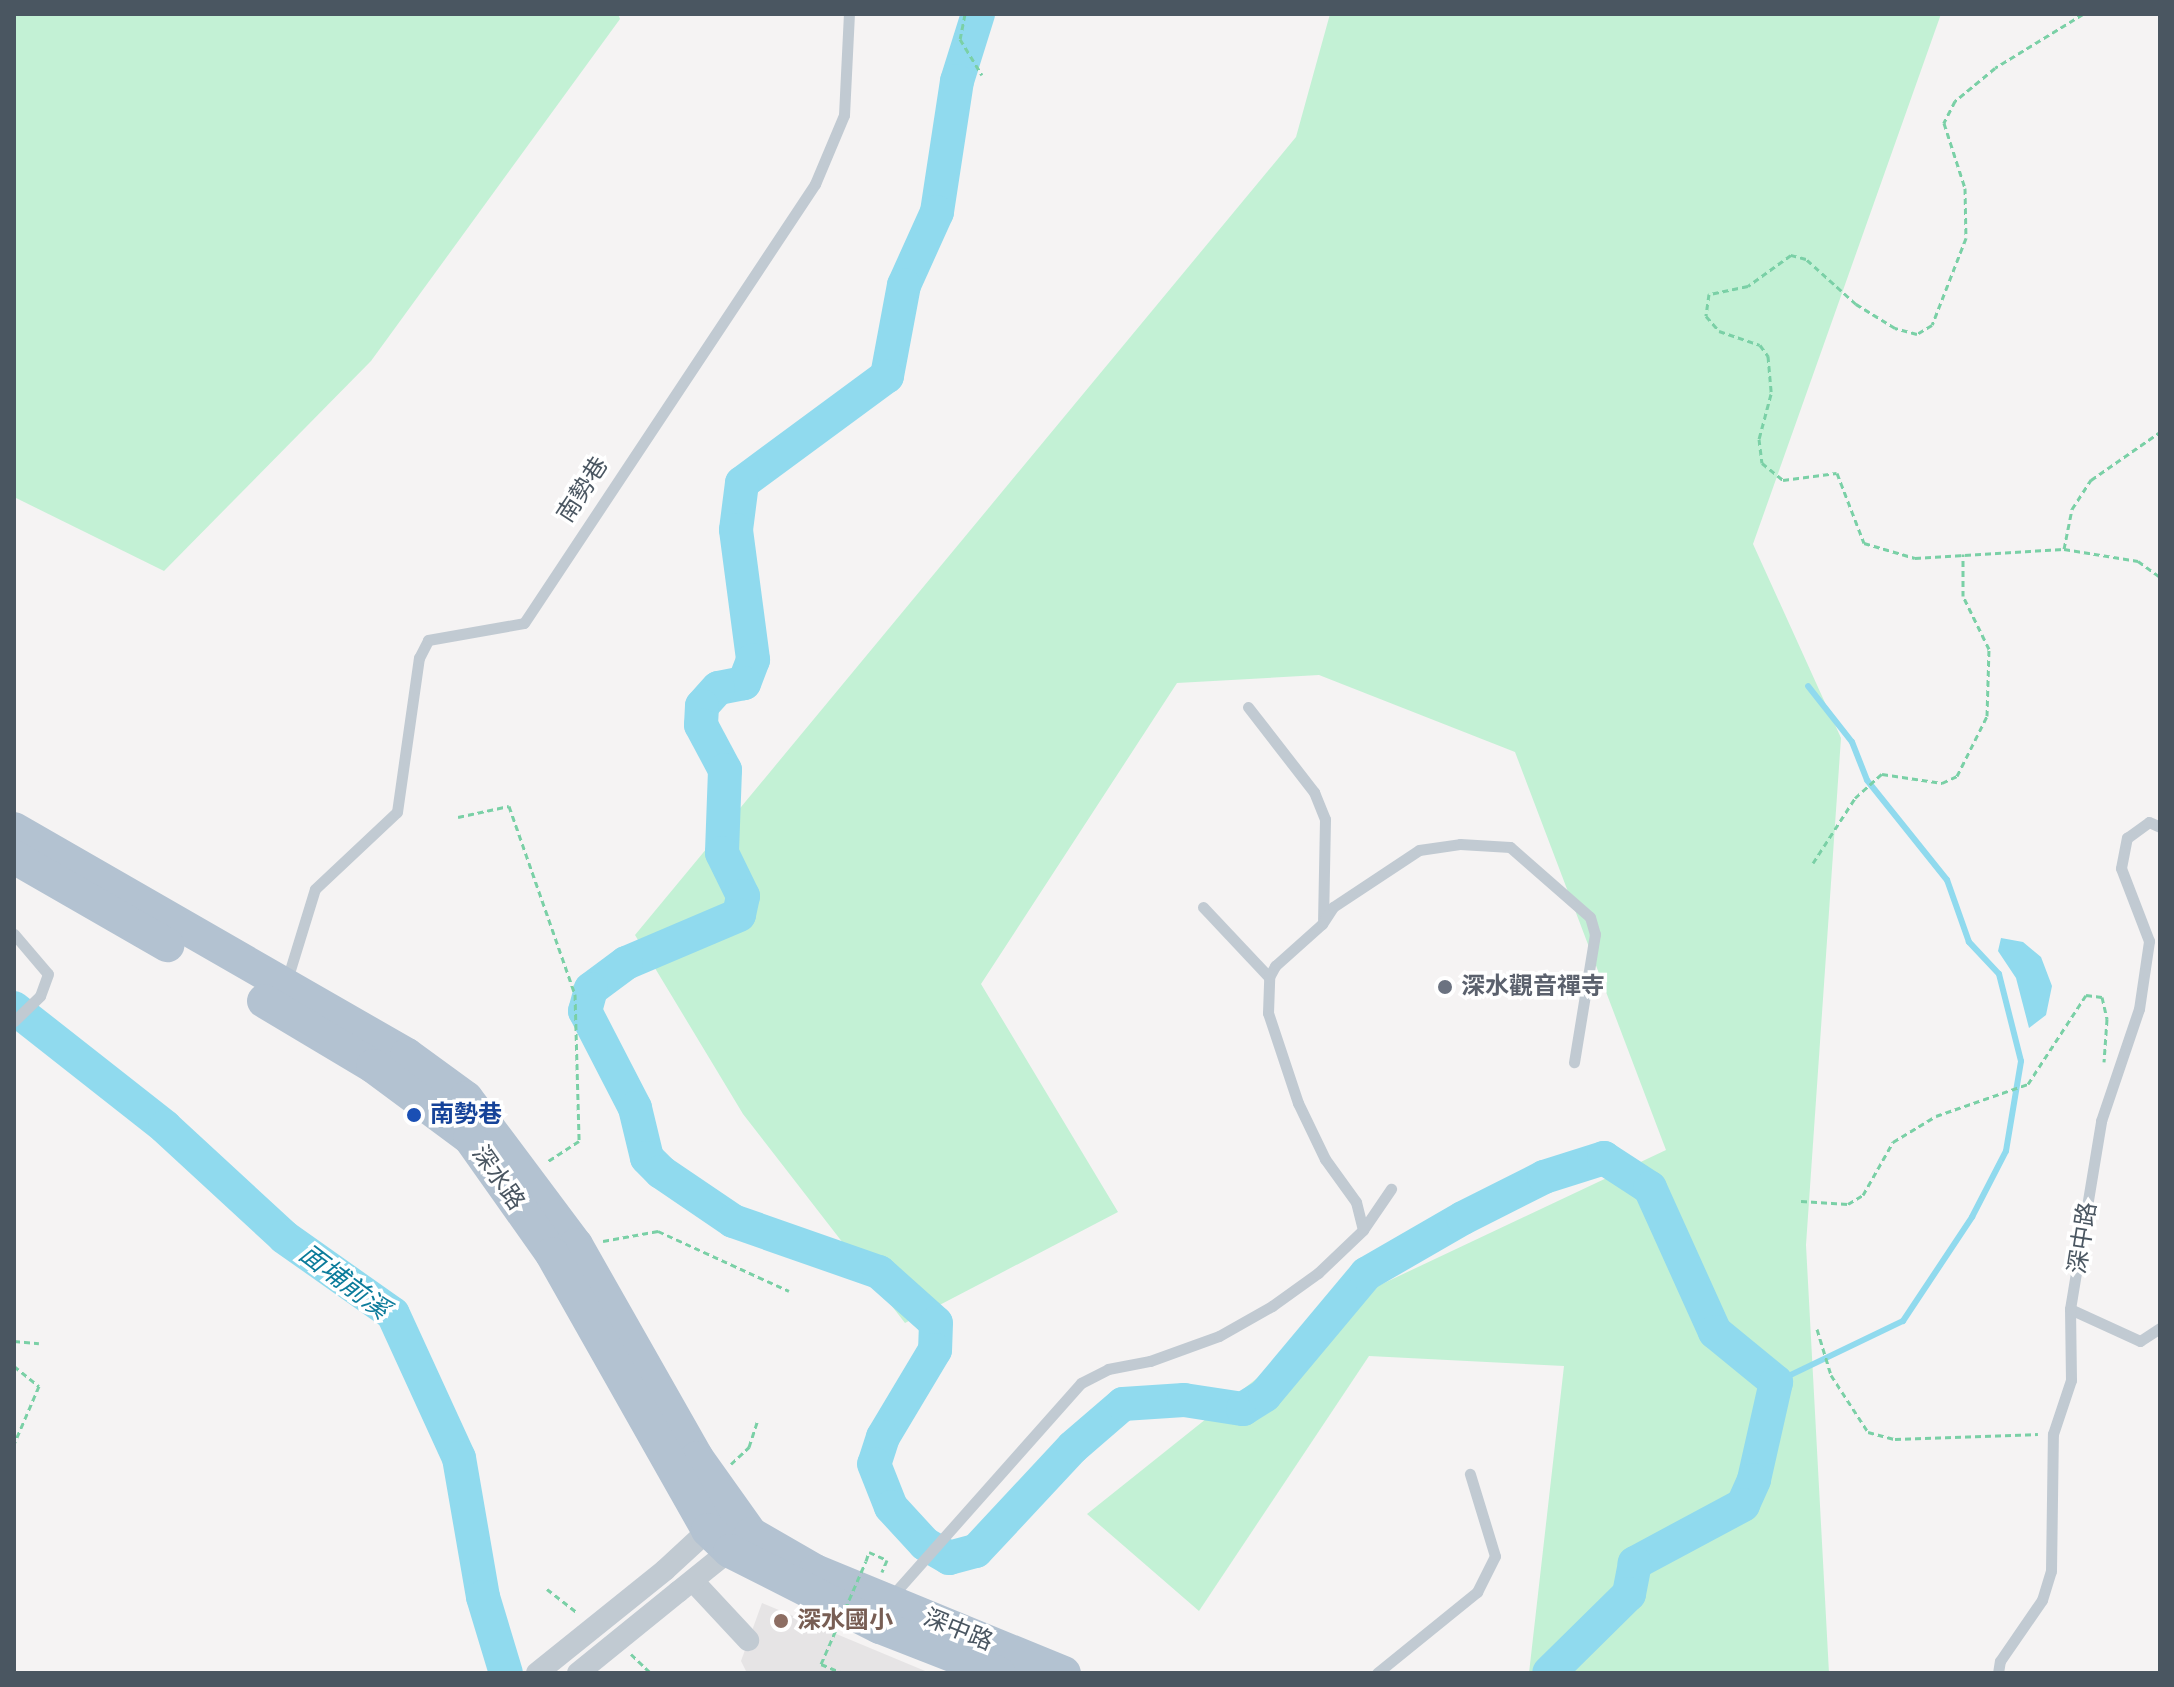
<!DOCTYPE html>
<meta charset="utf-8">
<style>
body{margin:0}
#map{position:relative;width:2174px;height:1687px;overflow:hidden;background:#f5f3f3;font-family:Roboto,"Noto Sans TC",sans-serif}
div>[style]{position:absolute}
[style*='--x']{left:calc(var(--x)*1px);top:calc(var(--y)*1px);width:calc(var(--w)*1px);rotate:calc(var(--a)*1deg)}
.education>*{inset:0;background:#e6e4e5}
.green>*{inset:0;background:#c3f1d5}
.water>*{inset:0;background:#90daee}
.stream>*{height:6px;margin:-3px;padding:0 3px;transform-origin:3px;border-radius:3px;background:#90daee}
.river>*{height:34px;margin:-17px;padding:0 17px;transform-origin:17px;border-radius:17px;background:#90daee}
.path>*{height:3px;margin-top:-1.5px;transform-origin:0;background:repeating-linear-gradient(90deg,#7ad0a6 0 6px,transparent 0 10px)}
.lane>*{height:11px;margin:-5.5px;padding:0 5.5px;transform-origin:5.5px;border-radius:5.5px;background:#c1cad2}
.street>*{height:22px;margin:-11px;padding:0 11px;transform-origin:11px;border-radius:11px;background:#c1cad2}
.primary>*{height:34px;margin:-17px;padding:0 17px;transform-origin:17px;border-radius:17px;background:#b3c2d1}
.path-bridge>*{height:3px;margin-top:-1.5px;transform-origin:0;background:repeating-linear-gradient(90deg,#7ad0a6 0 6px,transparent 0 10px)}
.street-bridge>*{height:22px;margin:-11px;padding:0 11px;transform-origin:11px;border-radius:11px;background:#c1cad2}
.dots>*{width:22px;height:22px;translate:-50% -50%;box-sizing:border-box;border:4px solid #fff;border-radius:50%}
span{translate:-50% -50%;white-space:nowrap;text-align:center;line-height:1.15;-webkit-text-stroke:7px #fff;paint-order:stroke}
.street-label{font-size:24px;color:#4a5661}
.worship-label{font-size:24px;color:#5b616d;font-weight:700}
.left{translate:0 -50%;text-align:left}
.transit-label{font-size:24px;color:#164399;font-weight:700}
.education-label{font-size:24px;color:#785e54;font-weight:700}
.water-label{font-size:26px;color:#0c7c9b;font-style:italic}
.frame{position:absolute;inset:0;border:16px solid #4a5661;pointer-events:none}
</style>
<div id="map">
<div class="education">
<div style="clip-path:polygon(762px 1603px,930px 1673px,747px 1673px,741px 1661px)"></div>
</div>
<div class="green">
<div style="clip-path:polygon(14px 14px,618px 14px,620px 19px,371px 361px,164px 571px,14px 497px)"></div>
<div style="clip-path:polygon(1330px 14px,1941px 14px,1753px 544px,1841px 738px,1806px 1245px,1829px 1673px,1529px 1673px,1564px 1366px,1369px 1356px,1199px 1611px,1087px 1514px,1365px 1292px,1666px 1150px,1515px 752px,1319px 675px,1177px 683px,981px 984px,1118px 1212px,905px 1323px,743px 1114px,635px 935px,1296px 137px)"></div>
</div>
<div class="water">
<div style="clip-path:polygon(2001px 938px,2023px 942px,2041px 957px,2052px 986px,2046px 1015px,2029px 1028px,2016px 978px,1998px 951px)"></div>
</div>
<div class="stream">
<div style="--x:1776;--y:1382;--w:141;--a:-25.7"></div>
<div style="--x:1903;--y:1321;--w:125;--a:-56.4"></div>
<div style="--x:1972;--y:1217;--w:74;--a:-62.7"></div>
<div style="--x:2006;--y:1151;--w:91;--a:-80.5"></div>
<div style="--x:2021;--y:1061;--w:90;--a:-104.2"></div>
<div style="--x:1999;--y:974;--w:44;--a:-133.2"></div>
<div style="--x:1969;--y:942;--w:66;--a:-109.5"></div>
<div style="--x:1947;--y:880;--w:128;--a:-128.7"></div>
<div style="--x:1867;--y:780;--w:41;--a:-111.5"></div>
<div style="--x:1852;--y:742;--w:71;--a:-128.2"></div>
</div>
<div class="river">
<div style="--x:978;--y:14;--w:70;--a:107.4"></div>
<div style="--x:957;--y:81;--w:133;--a:98.7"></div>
<div style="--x:937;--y:212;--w:80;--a:114.3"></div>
<div style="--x:904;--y:285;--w:93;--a:100.6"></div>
<div style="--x:887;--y:376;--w:180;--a:143.6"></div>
<div style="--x:742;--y:483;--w:47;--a:97.3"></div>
<div style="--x:736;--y:530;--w:131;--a:82.5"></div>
<div style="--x:753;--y:660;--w:25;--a:111"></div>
<div style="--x:744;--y:683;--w:26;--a:169"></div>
<div style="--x:718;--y:688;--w:24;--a:132"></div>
<div style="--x:702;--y:706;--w:19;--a:93"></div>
<div style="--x:701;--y:725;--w:51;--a:61.9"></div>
<div style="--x:725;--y:770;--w:83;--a:92.1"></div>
<div style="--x:722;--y:853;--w:48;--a:64"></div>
<div style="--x:743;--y:896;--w:19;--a:102"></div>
<div style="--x:739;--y:915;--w:123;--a:157"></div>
<div style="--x:626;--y:963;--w:44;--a:143.4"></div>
<div style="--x:591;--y:989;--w:23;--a:105"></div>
<div style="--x:585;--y:1011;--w:109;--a:62.7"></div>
<div style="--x:635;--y:1108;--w:51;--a:76.5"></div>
<div style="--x:647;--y:1158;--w:20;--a:45"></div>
<div style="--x:661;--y:1172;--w:87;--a:34.2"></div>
<div style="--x:733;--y:1221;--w:155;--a:19.3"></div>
<div style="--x:879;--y:1272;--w:76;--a:41.8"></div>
<div style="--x:936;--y:1323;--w:27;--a:92"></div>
<div style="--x:935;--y:1350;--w:101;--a:120.9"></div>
<div style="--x:883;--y:1437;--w:28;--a:108"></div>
<div style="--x:874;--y:1464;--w:46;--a:68.4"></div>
<div style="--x:891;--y:1507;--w:50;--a:47.4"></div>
<div style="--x:925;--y:1544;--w:28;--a:30"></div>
<div style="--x:949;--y:1558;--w:28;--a:-15"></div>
<div style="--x:976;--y:1551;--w:142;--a:-47"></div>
<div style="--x:1073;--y:1447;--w:66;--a:-40.7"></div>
<div style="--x:1123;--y:1404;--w:61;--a:-3.8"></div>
<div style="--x:1184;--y:1400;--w:60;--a:8.7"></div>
<div style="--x:1243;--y:1409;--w:26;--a:-32"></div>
<div style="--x:1265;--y:1395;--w:158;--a:-50.1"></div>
<div style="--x:1366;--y:1274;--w:112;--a:-30"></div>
<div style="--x:1463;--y:1218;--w:91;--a:-26.8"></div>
<div style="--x:1544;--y:1177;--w:63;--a:-17.6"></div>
<div style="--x:1604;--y:1158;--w:55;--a:33.1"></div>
<div style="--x:1650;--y:1188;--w:158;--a:65.7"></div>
<div style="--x:1715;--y:1332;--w:79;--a:39.3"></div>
<div style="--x:1776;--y:1382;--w:100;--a:102.7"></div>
<div style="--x:1754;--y:1480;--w:27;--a:114"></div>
<div style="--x:1743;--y:1505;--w:123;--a:151.8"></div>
<div style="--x:1635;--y:1563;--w:32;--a:101"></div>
<div style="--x:1629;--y:1594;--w:112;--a:135.4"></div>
<div style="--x:14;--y:1008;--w:192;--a:38.2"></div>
<div style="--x:165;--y:1127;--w:162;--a:42.7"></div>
<div style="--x:284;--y:1237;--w:133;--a:35.2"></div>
<div style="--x:393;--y:1314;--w:158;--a:65.4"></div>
<div style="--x:459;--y:1458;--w:141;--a:80.2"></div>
<div style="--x:483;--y:1597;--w:79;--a:73.2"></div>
</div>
<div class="path">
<div style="--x:965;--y:14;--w:25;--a:101"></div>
<div style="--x:960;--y:39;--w:42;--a:58.6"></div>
<div style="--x:2083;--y:14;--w:103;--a:148.5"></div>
<div style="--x:1995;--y:68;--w:52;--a:140.5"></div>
<div style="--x:1955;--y:101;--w:25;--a:117"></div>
<div style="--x:1944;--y:123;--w:68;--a:72.1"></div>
<div style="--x:1965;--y:188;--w:50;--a:88.9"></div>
<div style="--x:1966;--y:238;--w:93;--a:111.3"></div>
<div style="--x:1932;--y:325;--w:17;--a:149"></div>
<div style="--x:1917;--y:334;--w:23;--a:-165"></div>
<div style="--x:1895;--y:328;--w:46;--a:-148.4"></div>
<div style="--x:1856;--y:304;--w:67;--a:-138"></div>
<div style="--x:1806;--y:259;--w:16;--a:-165"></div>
<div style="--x:1791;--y:255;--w:53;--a:144.2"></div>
<div style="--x:1748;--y:286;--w:40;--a:168"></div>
<div style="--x:1709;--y:294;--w:22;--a:98"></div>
<div style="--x:1706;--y:316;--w:20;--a:49"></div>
<div style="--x:1719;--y:331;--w:43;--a:18.9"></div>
<div style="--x:1760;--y:345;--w:14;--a:54"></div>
<div style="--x:1768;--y:356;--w:38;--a:85"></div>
<div style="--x:1771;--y:394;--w:47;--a:104.9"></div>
<div style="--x:1759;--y:439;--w:24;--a:83"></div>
<div style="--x:1762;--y:463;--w:27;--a:39"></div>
<div style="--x:1783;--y:480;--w:54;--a:-7.4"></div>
<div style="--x:1837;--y:473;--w:75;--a:68.9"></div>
<div style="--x:1864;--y:543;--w:53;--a:16.4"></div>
<div style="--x:1915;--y:558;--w:149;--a:-3.5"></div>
<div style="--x:2064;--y:549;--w:75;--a:9.2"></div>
<div style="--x:2138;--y:561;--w:27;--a:36"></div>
<div style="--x:2064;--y:549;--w:41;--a:-78.7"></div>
<div style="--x:2072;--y:509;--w:35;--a:-57"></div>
<div style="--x:2091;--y:480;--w:84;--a:-34.8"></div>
<div style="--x:458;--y:817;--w:52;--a:-12.2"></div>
<div style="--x:509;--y:806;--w:199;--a:70.7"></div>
<div style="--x:575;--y:994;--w:147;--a:88.4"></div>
<div style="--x:579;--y:1141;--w:38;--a:147"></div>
<div style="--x:1813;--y:863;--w:77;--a:-57.1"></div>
<div style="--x:1855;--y:798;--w:36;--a:-42"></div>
<div style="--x:1882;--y:774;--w:61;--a:8.5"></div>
<div style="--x:1942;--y:783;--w:17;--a:-25"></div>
<div style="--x:1957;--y:776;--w:67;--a:-63.4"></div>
<div style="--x:1987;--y:716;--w:67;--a:-88.3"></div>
<div style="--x:1989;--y:649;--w:59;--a:-116.1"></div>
<div style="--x:1963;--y:596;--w:42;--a:-90"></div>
<div style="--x:1801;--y:1201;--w:47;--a:3.7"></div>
<div style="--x:1848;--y:1204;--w:17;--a:-31"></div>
<div style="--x:1863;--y:1195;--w:61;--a:-60.5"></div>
<div style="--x:1893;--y:1142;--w:50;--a:-31.2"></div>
<div style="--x:1936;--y:1116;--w:97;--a:-19.2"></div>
<div style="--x:2028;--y:1084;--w:106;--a:-56.9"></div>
<div style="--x:2086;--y:995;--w:16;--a:7"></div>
<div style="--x:2102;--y:997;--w:23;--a:77"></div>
<div style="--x:2107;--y:1019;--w:43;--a:94"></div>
<div style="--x:603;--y:1241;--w:56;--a:-10.3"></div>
<div style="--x:658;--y:1231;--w:144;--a:24.6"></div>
<div style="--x:1817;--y:1329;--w:48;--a:73.1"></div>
<div style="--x:1831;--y:1375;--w:68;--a:57"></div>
<div style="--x:1868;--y:1432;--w:28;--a:15"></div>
<div style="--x:1895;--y:1439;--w:143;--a:-2"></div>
<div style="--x:14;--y:1341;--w:25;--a:5"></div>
<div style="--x:14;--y:1366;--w:32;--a:39"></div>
<div style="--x:39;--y:1386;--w:63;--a:113.3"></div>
<div style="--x:731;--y:1464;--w:25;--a:-43"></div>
<div style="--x:749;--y:1447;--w:28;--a:-72"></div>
<div style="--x:866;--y:1561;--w:9;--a:-72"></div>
<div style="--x:869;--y:1552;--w:20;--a:24"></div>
<div style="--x:887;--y:1560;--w:13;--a:113"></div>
<div style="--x:547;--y:1589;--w:39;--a:38"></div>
<div style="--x:631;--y:1654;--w:28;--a:44"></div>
<div style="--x:821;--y:1664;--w:23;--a:23"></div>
</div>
<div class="lane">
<div style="--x:1248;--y:707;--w:108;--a:52.2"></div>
<div style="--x:1314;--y:792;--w:29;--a:68"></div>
<div style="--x:1325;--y:819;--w:100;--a:91.1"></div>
<div style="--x:1203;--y:907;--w:96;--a:46.7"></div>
<div style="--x:14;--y:934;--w:52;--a:49.6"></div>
<div style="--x:48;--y:974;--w:23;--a:110"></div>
<div style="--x:40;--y:996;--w:36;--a:136"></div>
<div style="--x:286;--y:983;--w:98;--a:-72.9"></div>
<div style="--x:315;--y:889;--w:112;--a:-43.2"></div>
<div style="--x:397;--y:812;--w:156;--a:-81.9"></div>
<div style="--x:419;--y:658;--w:20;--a:-63"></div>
<div style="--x:428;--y:640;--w:97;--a:-10"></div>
<div style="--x:524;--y:623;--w:527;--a:-56.46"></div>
<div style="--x:815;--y:184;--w:75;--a:-67.2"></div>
<div style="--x:844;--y:115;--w:101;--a:-87.2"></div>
<div style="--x:1363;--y:1230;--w:29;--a:-104"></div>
<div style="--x:1356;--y:1202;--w:53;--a:-125.8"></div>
<div style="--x:1325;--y:1159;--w:62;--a:-115.7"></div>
<div style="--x:1298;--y:1103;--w:95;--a:-108.4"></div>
<div style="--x:1268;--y:1013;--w:36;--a:-88"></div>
<div style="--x:1269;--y:977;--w:13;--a:-61"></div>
<div style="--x:1275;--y:966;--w:63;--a:-41.8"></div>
<div style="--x:1322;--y:924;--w:20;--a:-57"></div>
<div style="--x:1333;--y:907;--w:103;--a:-33.5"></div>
<div style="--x:1419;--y:850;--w:41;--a:-8.3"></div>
<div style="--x:1460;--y:844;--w:50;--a:3.4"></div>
<div style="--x:1510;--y:847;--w:106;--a:41.2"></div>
<div style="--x:1590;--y:917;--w:18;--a:74"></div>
<div style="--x:1595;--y:934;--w:130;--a:99.3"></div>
<div style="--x:2070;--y:1309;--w:77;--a:24.6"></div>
<div style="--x:2140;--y:1341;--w:24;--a:-33"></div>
<div style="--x:891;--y:1597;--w:286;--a:-48.4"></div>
<div style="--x:1081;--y:1383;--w:30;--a:-27"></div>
<div style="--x:1108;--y:1369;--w:43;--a:-10.8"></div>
<div style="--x:1150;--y:1361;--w:73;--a:-19.9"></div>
<div style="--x:1219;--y:1336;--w:61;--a:-29.5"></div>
<div style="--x:1272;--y:1306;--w:57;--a:-35.7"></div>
<div style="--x:1318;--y:1273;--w:62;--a:-43.7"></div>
<div style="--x:1363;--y:1230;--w:50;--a:-55.7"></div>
<div style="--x:1377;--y:1673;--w:129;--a:-39"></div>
<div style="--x:1477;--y:1592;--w:40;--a:-63.4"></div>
<div style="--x:1495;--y:1556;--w:86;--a:-107"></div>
<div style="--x:1998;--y:1673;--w:12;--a:-81"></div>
<div style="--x:2000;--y:1661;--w:74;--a:-55.5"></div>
<div style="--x:2042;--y:1600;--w:30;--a:-73"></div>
<div style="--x:2051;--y:1571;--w:137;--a:-89.2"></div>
<div style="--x:2053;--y:1434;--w:57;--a:-71.6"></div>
<div style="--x:2071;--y:1380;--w:71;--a:-90.8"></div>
<div style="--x:2070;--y:1309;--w:191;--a:-80.6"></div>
<div style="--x:2101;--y:1121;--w:118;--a:-71.3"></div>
<div style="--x:2139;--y:1009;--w:69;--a:-81.6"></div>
<div style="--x:2149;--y:941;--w:78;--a:-111"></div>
<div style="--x:2121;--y:868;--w:31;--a:-79"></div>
<div style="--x:2127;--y:838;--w:27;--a:-36"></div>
<div style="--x:2149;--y:822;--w:12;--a:24"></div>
</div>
<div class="street">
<div style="--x:665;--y:1570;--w:71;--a:-42.7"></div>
<div style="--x:693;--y:1581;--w:81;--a:47"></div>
<div style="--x:678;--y:1592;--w:78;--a:-38.8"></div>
</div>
<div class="primary">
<div style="--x:14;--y:829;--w:453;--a:29.9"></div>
<div style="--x:407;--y:1055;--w:73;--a:36.1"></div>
<div style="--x:466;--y:1098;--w:184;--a:53.2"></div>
<div style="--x:576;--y:1245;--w:245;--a:60.4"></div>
<div style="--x:697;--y:1458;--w:93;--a:54.6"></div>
<div style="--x:751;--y:1534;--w:74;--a:30"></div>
<div style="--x:815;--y:1571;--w:269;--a:22.3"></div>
<div style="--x:14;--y:857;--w:177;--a:29.9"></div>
<div style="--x:264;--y:1001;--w:127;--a:30.8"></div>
<div style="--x:373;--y:1066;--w:121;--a:36.6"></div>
<div style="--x:470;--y:1138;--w:142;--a:54.7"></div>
<div style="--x:552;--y:1254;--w:317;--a:60.5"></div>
<div style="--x:708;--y:1530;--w:30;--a:44"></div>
<div style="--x:730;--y:1551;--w:168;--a:26.9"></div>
<div style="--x:880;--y:1627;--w:127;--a:21.3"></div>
</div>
<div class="path-bridge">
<div style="--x:821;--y:1664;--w:112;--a:-66.4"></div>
</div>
<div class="street-bridge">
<div style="--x:537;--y:1673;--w:164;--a:-38.8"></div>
<div style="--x:578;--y:1673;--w:129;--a:-39"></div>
</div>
<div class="dots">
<div style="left:1445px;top:987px;background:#6b7280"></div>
<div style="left:414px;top:1115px;background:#1a4fb4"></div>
<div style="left:781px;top:1621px;background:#8d6e63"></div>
</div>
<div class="street-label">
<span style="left:583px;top:490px;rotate:-57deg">南勢巷</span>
<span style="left:498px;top:1178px;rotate:55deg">深水路</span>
<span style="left:2083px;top:1238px;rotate:-81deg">深中路</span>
<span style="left:958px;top:1630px;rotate:22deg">深中路</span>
</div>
<div class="worship-label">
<span class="left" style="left:1461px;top:987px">深水觀音禪寺</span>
</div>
<div class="transit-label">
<span class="left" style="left:430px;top:1115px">南勢巷</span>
</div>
<div class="education-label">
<span class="left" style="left:797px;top:1621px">深水國小</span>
</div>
<div class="water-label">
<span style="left:344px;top:1282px;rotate:37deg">面埔前溪</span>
</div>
<div class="frame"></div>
</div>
